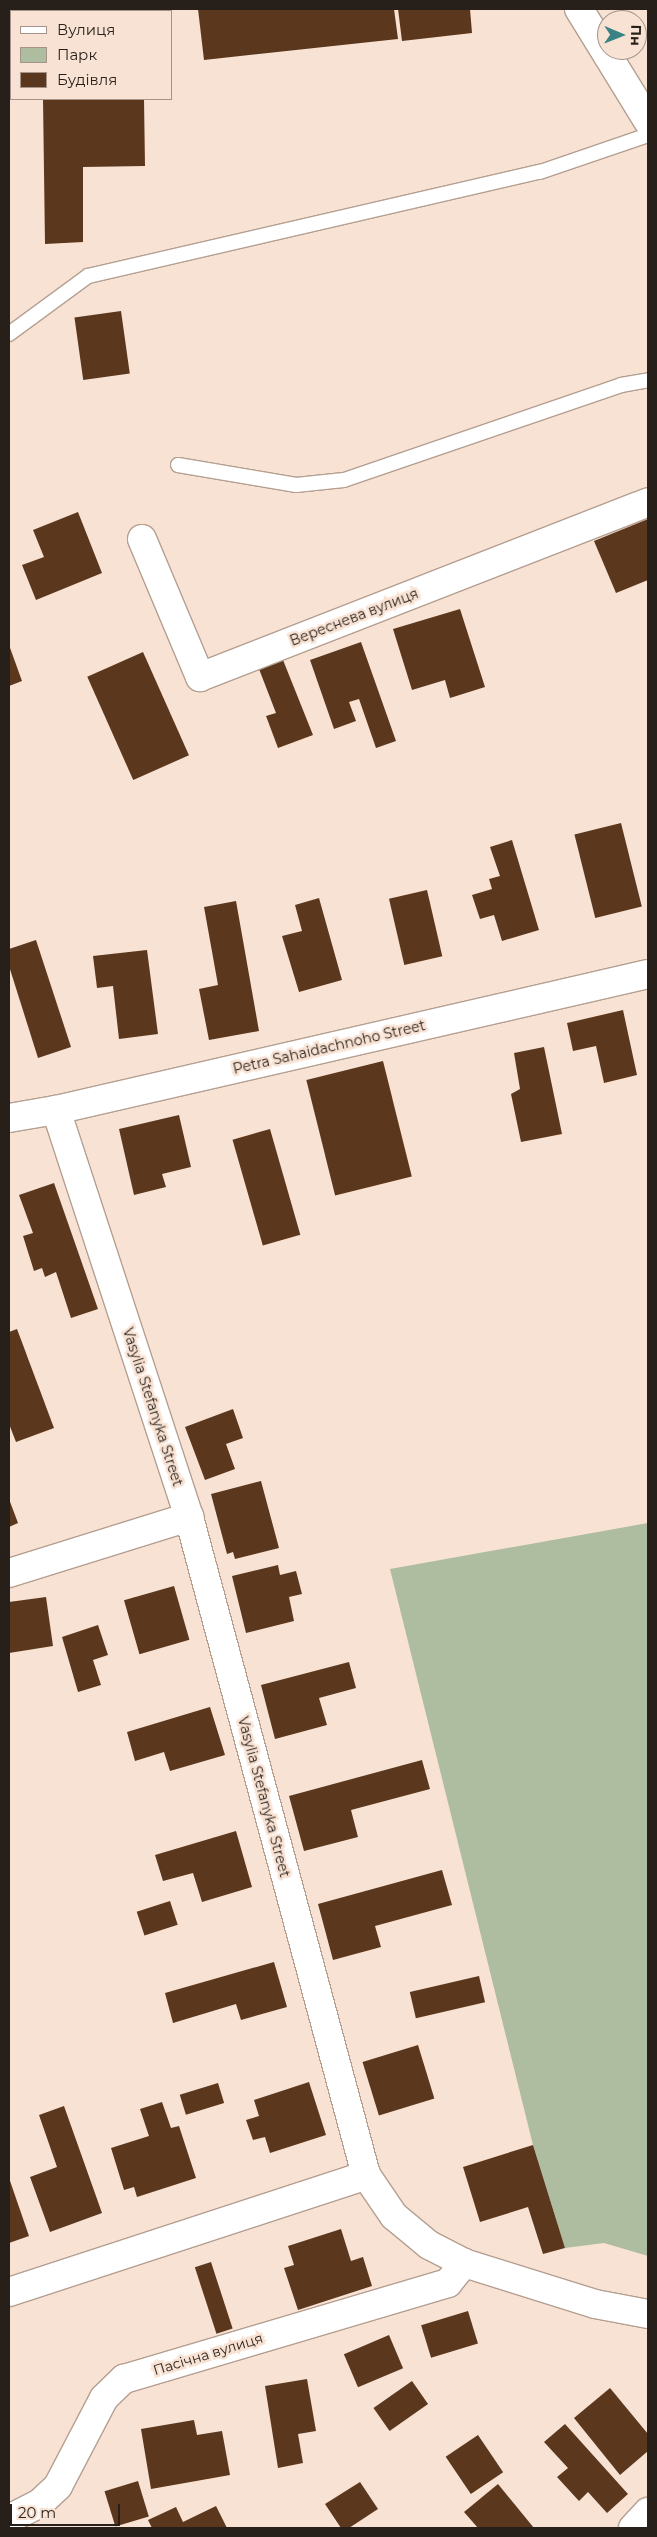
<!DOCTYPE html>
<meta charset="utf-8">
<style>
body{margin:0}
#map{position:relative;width:657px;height:2537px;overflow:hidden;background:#f8e2d3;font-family:Montserrat,sans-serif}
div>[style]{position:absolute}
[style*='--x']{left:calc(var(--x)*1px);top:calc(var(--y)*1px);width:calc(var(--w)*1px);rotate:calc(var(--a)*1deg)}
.green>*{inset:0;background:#aebc9f}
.building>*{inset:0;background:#5b381d;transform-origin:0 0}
.roads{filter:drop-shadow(1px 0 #b49f91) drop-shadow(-1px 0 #b49f91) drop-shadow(0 1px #b49f91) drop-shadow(0 -1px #b49f91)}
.service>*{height:14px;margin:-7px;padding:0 7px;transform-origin:7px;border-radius:7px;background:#fff}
.minor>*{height:28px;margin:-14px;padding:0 14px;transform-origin:14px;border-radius:14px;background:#fff}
.tertiary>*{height:28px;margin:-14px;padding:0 14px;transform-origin:14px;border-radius:14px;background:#fff}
span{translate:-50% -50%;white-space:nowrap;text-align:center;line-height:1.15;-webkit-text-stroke:5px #f8e2d3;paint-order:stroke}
.street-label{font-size:14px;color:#271f19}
.frame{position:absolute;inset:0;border:10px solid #271f19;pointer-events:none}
.legend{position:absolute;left:10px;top:10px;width:162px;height:90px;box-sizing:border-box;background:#f8e2d3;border:1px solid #a49489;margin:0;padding:6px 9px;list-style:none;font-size:15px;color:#271f19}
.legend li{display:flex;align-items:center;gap:10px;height:25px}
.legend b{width:25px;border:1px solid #a49489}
.north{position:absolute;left:597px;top:10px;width:50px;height:50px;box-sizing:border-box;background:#f8e2d3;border:1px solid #a49489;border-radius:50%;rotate:91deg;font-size:14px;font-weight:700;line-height:20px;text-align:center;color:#271f19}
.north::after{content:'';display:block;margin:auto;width:18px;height:22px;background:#3a8385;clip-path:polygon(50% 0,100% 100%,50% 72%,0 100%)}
.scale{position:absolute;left:10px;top:2504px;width:110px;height:22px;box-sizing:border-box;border:2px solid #271f19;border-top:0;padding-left:6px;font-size:15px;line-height:18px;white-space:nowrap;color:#271f19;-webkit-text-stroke:4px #f8e2d3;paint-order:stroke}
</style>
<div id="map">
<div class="green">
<div style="clip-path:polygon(648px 1523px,648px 2256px,604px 2243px,565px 2248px,533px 2145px,390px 1569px)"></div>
</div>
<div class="building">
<div style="left:41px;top:9px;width:102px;height:2px"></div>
<div style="clip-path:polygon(198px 9px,394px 9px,398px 39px,204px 60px)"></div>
<div style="clip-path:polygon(398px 9px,470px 9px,472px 33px,402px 41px)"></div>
<div style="clip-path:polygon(43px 99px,144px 99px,145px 166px,83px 167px,83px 242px,45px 244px)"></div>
<div style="left:121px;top:311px;width:63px;height:47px;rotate:82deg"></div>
<div style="clip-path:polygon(78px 512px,102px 573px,36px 600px,22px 565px,44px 557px,33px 530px)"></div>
<div style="clip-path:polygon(648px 519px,648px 580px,616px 593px,594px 541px)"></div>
<div style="clip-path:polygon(460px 609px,485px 687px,450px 698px,445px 680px,412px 690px,393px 629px)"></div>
<div style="clip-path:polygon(361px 642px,396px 741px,376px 748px,359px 699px,349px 702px,356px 721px,334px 729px,310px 660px)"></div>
<div style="clip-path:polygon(9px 645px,22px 681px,9px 686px)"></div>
<div style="left:143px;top:652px;width:113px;height:61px;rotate:66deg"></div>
<div style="clip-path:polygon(283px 660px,313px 735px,278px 748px,266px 716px,276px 713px,259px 669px)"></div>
<div style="left:621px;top:823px;width:86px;height:48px;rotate:76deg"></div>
<div style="clip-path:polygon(512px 840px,539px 930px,502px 941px,494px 915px,480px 919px,472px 895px,492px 889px,489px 879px,500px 876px,490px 847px)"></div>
<div style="left:427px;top:890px;width:68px;height:39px;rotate:77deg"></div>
<div style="clip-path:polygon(319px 898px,342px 980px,299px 992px,282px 936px,302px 931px,295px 905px)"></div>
<div style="clip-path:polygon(236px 901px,259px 1031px,209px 1040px,199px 989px,218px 985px,204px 907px)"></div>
<div style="clip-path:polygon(36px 940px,71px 1047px,38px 1058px,9px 966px,9px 949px)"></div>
<div style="clip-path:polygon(147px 950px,158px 1034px,119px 1039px,113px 986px,97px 988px,93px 956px)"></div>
<div style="clip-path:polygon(623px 1010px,637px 1075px,604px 1083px,596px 1046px,573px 1051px,567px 1023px)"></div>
<div style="clip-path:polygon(544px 1047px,562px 1134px,521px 1142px,511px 1094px,520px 1089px,514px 1053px)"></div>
<div style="left:383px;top:1061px;width:119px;height:79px;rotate:76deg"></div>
<div style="clip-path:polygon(179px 1115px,191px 1167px,162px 1174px,166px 1187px,134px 1195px,119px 1129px)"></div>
<div style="left:270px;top:1129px;width:110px;height:39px;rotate:74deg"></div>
<div style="clip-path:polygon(54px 1183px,98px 1309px,71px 1318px,56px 1272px,45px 1277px,42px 1268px,34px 1271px,23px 1236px,33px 1233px,19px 1195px)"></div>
<div style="clip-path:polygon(17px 1329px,54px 1428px,16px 1442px,9px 1424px,9px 1332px)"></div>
<div style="clip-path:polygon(233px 1409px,243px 1438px,226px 1444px,235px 1469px,205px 1480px,185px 1427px)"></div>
<div style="clip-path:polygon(261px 1481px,279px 1548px,235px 1559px,233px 1552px,227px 1554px,211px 1494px)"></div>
<div style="clip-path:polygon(9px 1499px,18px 1523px,9px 1527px)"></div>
<div style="clip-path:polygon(278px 1565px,280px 1575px,296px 1571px,302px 1594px,289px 1597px,294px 1621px,246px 1633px,232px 1576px)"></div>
<div style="left:174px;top:1586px;width:56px;height:52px;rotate:74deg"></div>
<div style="clip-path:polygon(46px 1597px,53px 1646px,9px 1653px,9px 1602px)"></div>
<div style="clip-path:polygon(98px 1625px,108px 1655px,93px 1660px,101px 1685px,78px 1692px,62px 1637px)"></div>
<div style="clip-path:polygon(349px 1662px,356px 1688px,319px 1698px,327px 1725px,275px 1739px,261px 1685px)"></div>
<div style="clip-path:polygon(210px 1707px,225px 1755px,170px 1771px,164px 1752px,135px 1761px,127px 1732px)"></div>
<div style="clip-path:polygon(422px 1760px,430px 1789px,351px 1810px,358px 1837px,304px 1851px,289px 1796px)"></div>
<div style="clip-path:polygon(236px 1831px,252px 1887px,202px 1902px,193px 1873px,163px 1881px,155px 1855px)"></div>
<div style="clip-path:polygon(442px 1870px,452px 1905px,375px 1926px,381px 1947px,333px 1960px,318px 1904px)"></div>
<div style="left:170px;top:1901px;width:25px;height:35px;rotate:72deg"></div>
<div style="clip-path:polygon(274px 1962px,287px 2007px,241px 2020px,236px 2004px,173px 2023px,165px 1993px)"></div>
<div style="left:479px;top:1976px;width:27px;height:71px;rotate:77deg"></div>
<div style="left:418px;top:2045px;width:56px;height:58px;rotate:73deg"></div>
<div style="clip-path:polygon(309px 2082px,326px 2135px,270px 2153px,265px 2137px,253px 2140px,246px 2120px,259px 2116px,254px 2100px)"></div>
<div style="left:218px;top:2083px;width:21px;height:40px;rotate:73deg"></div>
<div style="clip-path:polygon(162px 2102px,171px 2128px,179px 2126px,196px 2178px,137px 2197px,134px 2187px,124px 2190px,111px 2148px,149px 2136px,140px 2109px)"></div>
<div style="clip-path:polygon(64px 2106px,102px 2213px,50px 2232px,30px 2177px,57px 2167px,39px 2115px)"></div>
<div style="clip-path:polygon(533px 2145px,565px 2248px,543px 2254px,528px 2207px,480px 2222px,463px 2167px)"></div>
<div style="clip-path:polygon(9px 2178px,29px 2236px,9px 2243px)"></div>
<div style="clip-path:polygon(341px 2229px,351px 2261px,363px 2257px,372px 2286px,298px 2310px,284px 2268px,294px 2265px,288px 2246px)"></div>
<div style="left:211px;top:2262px;width:70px;height:17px;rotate:72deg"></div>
<div style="left:468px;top:2311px;width:34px;height:49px;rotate:73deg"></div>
<div style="left:389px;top:2335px;width:36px;height:49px;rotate:67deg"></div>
<div style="clip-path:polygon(307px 2379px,316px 2431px,298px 2434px,303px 2463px,278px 2468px,265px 2386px)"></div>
<div style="left:412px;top:2381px;width:28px;height:47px;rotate:55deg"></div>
<div style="clip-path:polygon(610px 2388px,648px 2434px,648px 2451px,620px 2475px,574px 2418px)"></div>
<div style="clip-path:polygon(194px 2420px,197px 2435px,222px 2431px,230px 2475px,151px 2489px,141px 2429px)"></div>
<div style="clip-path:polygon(565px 2424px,628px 2494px,607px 2513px,588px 2492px,579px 2501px,557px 2477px,568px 2468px,544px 2442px)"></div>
<div style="left:478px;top:2435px;width:45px;height:39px;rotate:56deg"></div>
<div style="left:138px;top:2481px;width:37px;height:35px;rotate:73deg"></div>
<div style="clip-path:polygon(360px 2482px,378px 2509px,349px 2528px,341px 2528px,325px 2504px)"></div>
<div style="clip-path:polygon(498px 2484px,534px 2528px,478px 2528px,464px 2512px)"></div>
<div style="clip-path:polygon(216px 2506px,227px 2528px,152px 2528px,148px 2520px,176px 2507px,183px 2522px)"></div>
</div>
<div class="roads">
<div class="service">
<div style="--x:9;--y:334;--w:98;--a:-36.3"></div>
<div style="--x:88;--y:276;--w:464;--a:-13"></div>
<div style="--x:540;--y:172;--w:114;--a:-18.9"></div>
<div style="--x:178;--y:465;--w:120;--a:9.6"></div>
<div style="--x:296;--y:485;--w:48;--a:-5.9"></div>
<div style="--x:344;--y:480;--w:293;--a:-18.9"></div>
<div style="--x:621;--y:385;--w:27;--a:-10"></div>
</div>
<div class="minor">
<div style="--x:142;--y:539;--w:150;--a:67.2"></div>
<div style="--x:200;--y:677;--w:481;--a:-21.3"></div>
<div style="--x:9;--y:1118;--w:48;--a:-9.7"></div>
<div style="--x:9;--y:1573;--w:189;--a:-17.3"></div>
<div style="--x:9;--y:2292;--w:376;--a:-18.1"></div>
<div style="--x:9;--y:2519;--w:34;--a:-27"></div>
<div style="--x:39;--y:2504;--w:26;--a:-43"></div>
<div style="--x:58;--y:2486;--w:99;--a:-62.4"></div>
<div style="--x:104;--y:2398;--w:28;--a:-44"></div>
<div style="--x:124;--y:2379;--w:338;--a:-16.5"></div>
<div style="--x:448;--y:2283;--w:26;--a:-51"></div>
<div style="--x:633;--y:2528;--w:22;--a:-47"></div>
</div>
<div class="tertiary">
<div style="--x:579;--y:9;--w:132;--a:58.4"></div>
<div style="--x:648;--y:974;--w:607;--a:167.06"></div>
<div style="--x:56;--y:1110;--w:428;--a:71.9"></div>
<div style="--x:189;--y:1517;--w:681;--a:74.94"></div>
<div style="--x:366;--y:2175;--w:50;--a:55.7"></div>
<div style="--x:394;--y:2216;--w:45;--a:39.6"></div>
<div style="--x:429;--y:2245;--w:39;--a:27"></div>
<div style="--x:464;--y:2263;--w:137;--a:17.4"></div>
<div style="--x:595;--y:2304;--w:54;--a:10.7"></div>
</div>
</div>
<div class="street-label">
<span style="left:354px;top:617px;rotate:-21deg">Вереснева вулиця</span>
<span style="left:329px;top:1047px;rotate:-13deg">Petra Sahaidachnoho Street</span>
<span style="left:153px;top:1407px;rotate:72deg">Vasylia Stefanyka Street</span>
<span style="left:264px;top:1797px;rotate:75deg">Vasylia Stefanyka Street</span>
<span style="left:208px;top:2354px;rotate:-17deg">Пасічна вулиця</span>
</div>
<div class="frame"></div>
<ul class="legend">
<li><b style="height:6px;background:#fff"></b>Вулиця</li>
<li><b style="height:14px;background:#aebc9f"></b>Парк</li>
<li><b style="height:14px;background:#5b381d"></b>Будівля</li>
</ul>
<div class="north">Пн</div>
<div class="scale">20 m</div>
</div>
